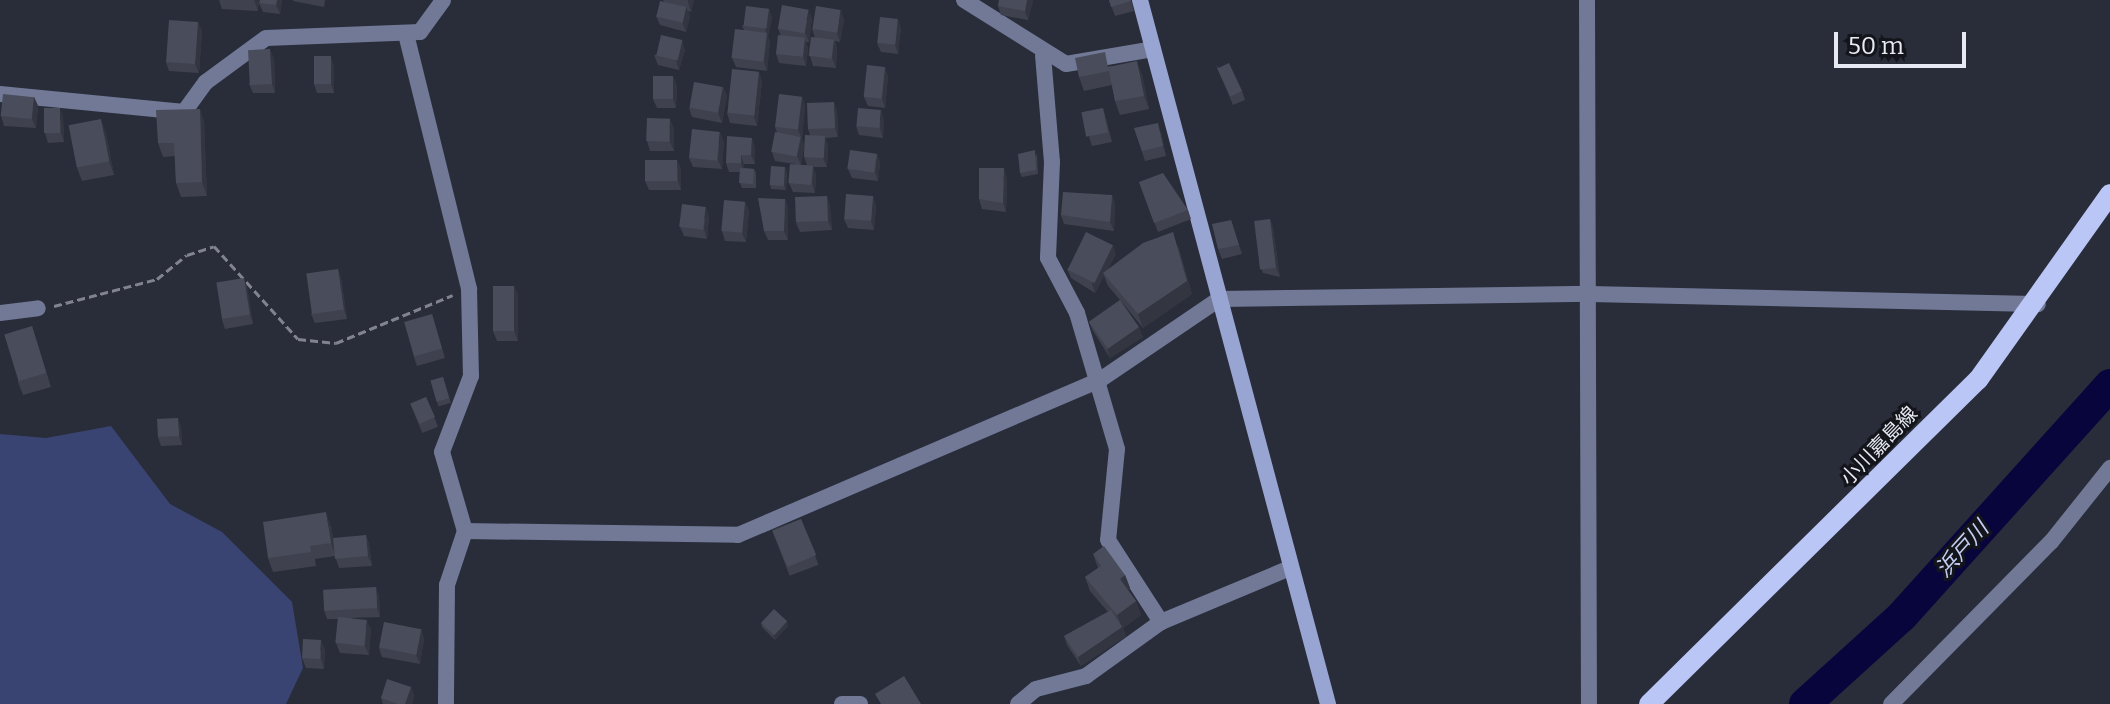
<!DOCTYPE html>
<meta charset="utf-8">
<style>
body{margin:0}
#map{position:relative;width:2110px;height:704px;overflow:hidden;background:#292c39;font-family:Bitter,"Noto Sans JP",serif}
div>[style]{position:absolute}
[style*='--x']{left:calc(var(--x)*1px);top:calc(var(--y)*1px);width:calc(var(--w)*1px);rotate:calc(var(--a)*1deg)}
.green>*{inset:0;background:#3a4472}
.river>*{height:32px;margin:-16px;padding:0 16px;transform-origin:16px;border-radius:16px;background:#08053d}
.path>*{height:3px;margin-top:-1.5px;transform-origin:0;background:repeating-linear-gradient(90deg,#81848f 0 8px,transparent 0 12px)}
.street>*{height:16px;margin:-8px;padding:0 8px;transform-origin:8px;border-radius:8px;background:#717996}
.secondary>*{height:16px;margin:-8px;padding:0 8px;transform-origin:8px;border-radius:8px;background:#98a4d2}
.primary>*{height:20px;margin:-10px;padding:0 10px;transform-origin:10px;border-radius:10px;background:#b9c6f6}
.wall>*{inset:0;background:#3f424e;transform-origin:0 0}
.shaded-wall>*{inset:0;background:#333640}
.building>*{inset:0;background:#494d5b;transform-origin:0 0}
span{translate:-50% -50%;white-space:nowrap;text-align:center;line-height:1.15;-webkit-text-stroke:6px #13151b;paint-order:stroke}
.street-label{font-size:20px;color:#e8eaf3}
.water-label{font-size:22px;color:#c5cff4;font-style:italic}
.scale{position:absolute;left:1834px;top:32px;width:132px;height:36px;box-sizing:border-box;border:4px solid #e8eaf3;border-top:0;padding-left:10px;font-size:24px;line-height:28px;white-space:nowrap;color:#e8eaf3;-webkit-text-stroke:6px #13151b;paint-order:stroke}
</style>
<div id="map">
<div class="green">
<div style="clip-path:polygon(111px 426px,170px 504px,222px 532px,292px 602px,303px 668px,286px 704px,0 704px,0 434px,46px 438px)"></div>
</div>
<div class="river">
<div style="--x:1805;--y:704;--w:131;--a:-42.2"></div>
<div style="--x:1902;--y:616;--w:311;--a:-48"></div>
</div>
<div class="path">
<div style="--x:54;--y:306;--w:106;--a:-14.7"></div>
<div style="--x:157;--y:279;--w:38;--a:-39"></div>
<div style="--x:187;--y:255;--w:28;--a:-18"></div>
<div style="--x:214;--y:246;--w:125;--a:47.9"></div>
<div style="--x:298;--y:339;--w:38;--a:6"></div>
<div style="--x:336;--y:343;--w:126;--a:-22.3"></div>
</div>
<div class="street">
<div style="--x:964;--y:0;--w:120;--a:32.1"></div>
<div style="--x:1066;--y:64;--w:88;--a:-9.8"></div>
<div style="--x:1587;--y:0;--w:704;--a:89.84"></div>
<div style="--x:406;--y:34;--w:263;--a:76.1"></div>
<div style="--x:469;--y:289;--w:87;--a:88.7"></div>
<div style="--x:471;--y:376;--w:81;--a:110.9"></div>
<div style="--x:442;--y:452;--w:82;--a:73.8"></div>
<div style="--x:465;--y:531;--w:57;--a:108.4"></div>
<div style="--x:447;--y:585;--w:119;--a:90.5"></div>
<div style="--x:1043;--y:55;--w:107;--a:85.2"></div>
<div style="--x:1052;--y:162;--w:96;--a:92.4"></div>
<div style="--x:1048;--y:258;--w:62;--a:62.2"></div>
<div style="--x:1077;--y:313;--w:142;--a:73.6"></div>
<div style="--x:1117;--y:449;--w:91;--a:95.6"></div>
<div style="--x:1108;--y:540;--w:98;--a:57.1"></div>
<div style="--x:0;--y:94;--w:185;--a:5.6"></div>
<div style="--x:184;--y:112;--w:37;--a:-54"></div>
<div style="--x:206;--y:82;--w:74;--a:-36.3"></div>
<div style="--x:266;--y:38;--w:154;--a:-2.2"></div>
<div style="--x:420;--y:32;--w:39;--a:-54"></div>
<div style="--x:0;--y:313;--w:38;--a:-7"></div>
<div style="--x:465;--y:531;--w:273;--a:0.8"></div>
<div style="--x:738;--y:535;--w:394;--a:-23.2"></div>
<div style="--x:1100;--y:380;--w:144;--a:-34.2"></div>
<div style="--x:1219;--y:299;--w:371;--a:-0.8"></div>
<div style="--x:1590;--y:294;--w:448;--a:1.3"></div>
<div style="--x:842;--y:704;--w:18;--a:0"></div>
<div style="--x:1018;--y:704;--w:23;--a:-40"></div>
<div style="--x:1036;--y:689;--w:52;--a:-14.6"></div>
<div style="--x:1086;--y:676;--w:92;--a:-35.8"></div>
<div style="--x:1161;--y:622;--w:140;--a:-22.7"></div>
<div style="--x:1891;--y:704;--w:228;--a:-45.4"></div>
<div style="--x:2051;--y:542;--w:95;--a:-51.4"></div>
</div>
<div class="secondary">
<div style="--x:1140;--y:0;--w:729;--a:75.05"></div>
</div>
<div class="primary">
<div style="--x:1649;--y:704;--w:462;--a:-44.6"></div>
<div style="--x:1978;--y:380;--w:228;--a:-54.6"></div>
</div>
<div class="wall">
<div style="clip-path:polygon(219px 0,259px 0,258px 11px,222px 9px)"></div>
<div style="clip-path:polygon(282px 0,280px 14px,263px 12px,259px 3px)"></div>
<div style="clip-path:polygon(293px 0,325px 0,324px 7px,293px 1px)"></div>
<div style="clip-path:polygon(663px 0,694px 0,691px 12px,688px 11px,690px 16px,686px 32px,660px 25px,656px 16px,664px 2px)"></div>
<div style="clip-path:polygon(1033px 0,1028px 20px,1001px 15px,998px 6px)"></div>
<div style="clip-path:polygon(1109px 0,1131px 0,1134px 11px,1115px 16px)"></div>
<div style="clip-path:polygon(769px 9px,772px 18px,768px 37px,770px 42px,767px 71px,736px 67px,732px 58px,744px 30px,742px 26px)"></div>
<div style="clip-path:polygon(812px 19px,809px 42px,806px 42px,808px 48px,806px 66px,779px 63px,776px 54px,781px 36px,778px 29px)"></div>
<div style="clip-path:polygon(844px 20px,840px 42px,835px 41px,837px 49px,836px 68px,813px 66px,810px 56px,815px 38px,812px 29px)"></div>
<div style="clip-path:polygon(198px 22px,202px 31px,199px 73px,169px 71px,166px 62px)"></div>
<div style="clip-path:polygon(901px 28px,898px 54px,881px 52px,877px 43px)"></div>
<div style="clip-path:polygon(685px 50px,679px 70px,658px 65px,654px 55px)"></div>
<div style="clip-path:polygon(274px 58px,275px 93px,253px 93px,249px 84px)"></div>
<div style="clip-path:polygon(1216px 65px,1242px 91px,1245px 100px,1233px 105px)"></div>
<div style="clip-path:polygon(334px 66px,334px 93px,317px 93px,314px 84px)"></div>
<div style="clip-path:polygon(1110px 66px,1142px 74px,1149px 109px,1120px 115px,1115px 101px,1112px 85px,1084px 91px,1079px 77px)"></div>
<div style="clip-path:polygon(885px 67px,888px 77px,885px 108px,868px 106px,864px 97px)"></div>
<div style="clip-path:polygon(759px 72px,762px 82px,757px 126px,730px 123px,727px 113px)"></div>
<div style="clip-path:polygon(677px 85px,676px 108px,657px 108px,653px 99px)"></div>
<div style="clip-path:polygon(723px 87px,727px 96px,722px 123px,692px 117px,689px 108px)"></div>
<div style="clip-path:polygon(34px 97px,38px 106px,36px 128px,4px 126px,1px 116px)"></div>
<div style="clip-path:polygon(802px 97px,805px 106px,802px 139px,804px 146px,801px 165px,807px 165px,804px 157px,810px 135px,808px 129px,837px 111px,838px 137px,825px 138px,828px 145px,827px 167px,813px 167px,816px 175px,815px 193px,793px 192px,789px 183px,795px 164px,775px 161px,772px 152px,777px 132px,775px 127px)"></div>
<div style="clip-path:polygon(1103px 108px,1112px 142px,1092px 146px,1089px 137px)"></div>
<div style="clip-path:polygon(200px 109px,204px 122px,207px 196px,181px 197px,176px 183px,175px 156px,163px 157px,158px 143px)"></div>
<div style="clip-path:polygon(63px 117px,64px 142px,48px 143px,45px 133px)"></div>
<div style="clip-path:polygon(884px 119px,883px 138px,859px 135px,856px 126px)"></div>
<div style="clip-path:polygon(674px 128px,674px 151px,650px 151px,647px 141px)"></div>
<div style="clip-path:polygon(1134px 128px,1161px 132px,1166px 156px,1145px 161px)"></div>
<div style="clip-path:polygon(106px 133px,114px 175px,82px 181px,77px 168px)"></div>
<div style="clip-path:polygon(724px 141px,722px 169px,693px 167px,689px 158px)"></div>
<div style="clip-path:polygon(755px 147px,755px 164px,744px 164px,744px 168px,754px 169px,756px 173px,756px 188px,742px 188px,740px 183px,740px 172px,729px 172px,726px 163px)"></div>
<div style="clip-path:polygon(877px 154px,880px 163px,878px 181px,852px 178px,848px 169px)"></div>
<div style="clip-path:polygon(1037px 154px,1038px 174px,1022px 177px,1020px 173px)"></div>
<div style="clip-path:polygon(677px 160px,681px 169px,681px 190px,649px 190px,645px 181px)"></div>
<div style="clip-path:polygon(787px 172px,786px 190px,771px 189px,770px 185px)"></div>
<div style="clip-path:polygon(1007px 178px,1006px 212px,982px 209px,979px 199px)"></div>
<div style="clip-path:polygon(1139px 182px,1188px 210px,1191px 219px,1158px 232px)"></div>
<div style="clip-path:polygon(1112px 195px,1115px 204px,1114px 231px,1064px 224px,1061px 215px)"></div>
<div style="clip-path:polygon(827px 196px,830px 206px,832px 230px,800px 232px,796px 223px)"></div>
<div style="clip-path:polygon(873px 196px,876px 206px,874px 230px,848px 228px,844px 219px)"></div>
<div style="clip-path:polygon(785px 199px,788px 208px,788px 240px,768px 240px,764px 231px)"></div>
<div style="clip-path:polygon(745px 202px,749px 211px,746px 242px,725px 241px,722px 231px)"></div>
<div style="clip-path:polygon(709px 216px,707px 239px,684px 236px,680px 227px)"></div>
<div style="clip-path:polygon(1270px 219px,1273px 228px,1280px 277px,1263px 273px,1259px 264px)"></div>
<div style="clip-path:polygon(1231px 220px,1242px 254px,1222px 259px,1218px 249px)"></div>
<div style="clip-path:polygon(1178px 246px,1192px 294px,1143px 328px,1121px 301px,1143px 337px,1110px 358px,1093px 331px,1089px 322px,1120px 300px,1108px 286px,1104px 276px,1095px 293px,1071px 278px,1067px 269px,1116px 254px,1108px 269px)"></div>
<div style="clip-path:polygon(338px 269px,341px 278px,347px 319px,315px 323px,311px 314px)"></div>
<div style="clip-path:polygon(244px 278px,247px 287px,253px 324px,225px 329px,222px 320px)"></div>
<div style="clip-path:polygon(514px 286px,518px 295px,518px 341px,497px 341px,493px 331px)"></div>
<div style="clip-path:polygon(432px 314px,445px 358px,417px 366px,414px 357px)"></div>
<div style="clip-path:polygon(32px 326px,51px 387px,23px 395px,18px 382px)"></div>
<div style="left:443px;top:377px;width:27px;height:13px;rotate:73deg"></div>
<div style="left:426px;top:397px;width:32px;height:17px;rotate:68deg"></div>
<div style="clip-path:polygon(181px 427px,182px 445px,161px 446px,158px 437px)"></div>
<div style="left:801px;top:519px;width:49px;height:31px;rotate:69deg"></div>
<div style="clip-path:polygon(331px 526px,334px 544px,366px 535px,369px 544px,372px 566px,339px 568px,335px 556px,315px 559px,316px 566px,273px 572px,268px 558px)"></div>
<div style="clip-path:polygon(1093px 554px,1125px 575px,1130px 588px,1128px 590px,1136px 601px,1141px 615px,1123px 628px,1126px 636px,1081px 666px,1067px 645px,1064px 636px,1108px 612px,1090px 591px,1085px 577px,1098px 568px)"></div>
<div style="clip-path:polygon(376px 587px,379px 597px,380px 617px,350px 618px,371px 629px,369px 655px,340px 653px,336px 643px,338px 619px,327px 619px,324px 610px)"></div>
<div style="clip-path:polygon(761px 623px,788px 626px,775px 640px,762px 627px)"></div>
<div style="clip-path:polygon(421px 629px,424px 639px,420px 664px,382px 657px,379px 648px)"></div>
<div style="clip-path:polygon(325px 649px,324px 669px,306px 668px,302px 658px)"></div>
<div style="clip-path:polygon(411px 687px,414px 696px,412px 704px,383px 704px,381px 698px)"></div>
</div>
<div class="shaded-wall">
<div style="clip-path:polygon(254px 0,259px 0,258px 11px)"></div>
<div style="clip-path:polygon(277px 0,282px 0,280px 14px,276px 5px)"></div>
<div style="clip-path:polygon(688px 0,694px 0,691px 12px,688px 2px)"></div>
<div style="clip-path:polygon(1027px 0,1033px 0,1028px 20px,1025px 11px)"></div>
<div style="clip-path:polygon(686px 7px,690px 16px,686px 32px,682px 22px)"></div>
<div style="clip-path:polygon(769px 9px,772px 18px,768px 37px,770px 42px,767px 71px,764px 62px,767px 34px,765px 29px)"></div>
<div style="clip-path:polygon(809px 10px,812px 19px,809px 42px,805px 33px)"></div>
<div style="clip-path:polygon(841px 10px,844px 20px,840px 42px,837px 33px)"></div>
<div style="clip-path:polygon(898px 19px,901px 28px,898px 54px,895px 45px)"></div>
<div style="clip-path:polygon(198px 22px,202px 31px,199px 73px,195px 64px)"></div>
<div style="clip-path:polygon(805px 38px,808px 48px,806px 66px,803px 57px)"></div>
<div style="clip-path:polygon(682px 40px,685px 50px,679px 70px,676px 61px)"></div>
<div style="clip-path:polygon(834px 40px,837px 49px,836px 68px,832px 58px)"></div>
<div style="clip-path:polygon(270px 49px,274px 58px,275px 93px,272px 84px)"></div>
<div style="clip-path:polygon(331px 56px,334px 66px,334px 93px,331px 84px)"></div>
<div style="clip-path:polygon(1137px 61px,1142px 74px,1149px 109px,1144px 96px)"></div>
<div style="clip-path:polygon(885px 67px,888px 77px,885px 108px,882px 99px)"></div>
<div style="clip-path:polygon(759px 72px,762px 82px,757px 126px,754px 117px)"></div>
<div style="clip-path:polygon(673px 76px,677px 85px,676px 108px,673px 99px)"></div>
<div style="clip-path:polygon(723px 87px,727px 96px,722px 123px,718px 113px)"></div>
<div style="clip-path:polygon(34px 97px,38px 106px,36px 128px,32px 119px)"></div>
<div style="clip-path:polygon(802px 97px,805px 106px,802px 139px,804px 146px,801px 165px,797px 156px,801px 137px,798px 130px)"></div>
<div style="clip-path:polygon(834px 102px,837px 111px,838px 137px,835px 128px)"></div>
<div style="clip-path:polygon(60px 108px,63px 117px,64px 142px,61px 133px)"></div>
<div style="clip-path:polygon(200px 109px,204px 122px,207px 196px,202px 182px)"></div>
<div style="clip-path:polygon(881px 110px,884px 119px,883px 138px,880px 128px)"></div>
<div style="clip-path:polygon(101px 119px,106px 133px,114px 175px,109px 161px)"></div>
<div style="clip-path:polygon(670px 119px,674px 128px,674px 151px,670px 142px)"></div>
<div style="clip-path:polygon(1158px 123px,1161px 132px,1166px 156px,1163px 146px)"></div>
<div style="clip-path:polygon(720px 132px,724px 141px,722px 169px,718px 160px)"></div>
<div style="clip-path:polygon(825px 136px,828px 145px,827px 167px,823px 158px)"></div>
<div style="clip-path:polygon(752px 138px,755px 147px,755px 164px,751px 155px)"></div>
<div style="clip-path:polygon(877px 154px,880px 163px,878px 181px,875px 172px)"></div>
<div style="clip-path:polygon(741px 155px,744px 164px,744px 173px,741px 163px)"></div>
<div style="clip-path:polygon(677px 160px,681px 169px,681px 190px,678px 181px)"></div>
<div style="clip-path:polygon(813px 166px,816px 175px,815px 193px,812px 184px)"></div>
<div style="clip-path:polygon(785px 167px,787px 172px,786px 190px,784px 186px)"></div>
<div style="clip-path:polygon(1004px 168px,1007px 178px,1006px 212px,1003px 203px)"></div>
<div style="clip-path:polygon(1112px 195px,1115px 204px,1114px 231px,1110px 222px)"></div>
<div style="clip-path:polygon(827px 196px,830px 206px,832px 230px,828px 221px)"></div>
<div style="clip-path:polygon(873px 196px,876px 206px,874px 230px,871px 221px)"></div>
<div style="clip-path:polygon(785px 199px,788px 208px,788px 240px,784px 231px)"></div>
<div style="clip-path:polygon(745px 202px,749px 211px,746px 242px,742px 233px)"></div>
<div style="clip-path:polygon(706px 207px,709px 216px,707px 239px,704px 229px)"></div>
<div style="clip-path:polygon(1270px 219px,1273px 228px,1280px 277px,1276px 268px)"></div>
<div style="clip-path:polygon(1173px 232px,1192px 294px,1143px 328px,1138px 314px)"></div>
<div style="clip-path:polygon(1113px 245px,1116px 254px,1105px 275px,1103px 273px,1104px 276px,1095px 293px,1092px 284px)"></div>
<div style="clip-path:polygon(338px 269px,341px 278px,347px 319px,344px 310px)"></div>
<div style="clip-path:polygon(244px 278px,247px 287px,253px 324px,250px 315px)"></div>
<div style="clip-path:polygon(514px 286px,518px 295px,518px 341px,514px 331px)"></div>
<div style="clip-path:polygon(1139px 327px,1143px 337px,1110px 358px,1107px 349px)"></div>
<div style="clip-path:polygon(178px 418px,181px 427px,182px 445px,179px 436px)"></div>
<div style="clip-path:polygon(326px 512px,331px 526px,336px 556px,331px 543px)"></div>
<div style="clip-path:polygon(366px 535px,369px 544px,372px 566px,368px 556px)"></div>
<div style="clip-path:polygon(1125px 575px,1130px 588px,1125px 592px,1120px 579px)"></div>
<div style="clip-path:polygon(376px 587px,379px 597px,380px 617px,377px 608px)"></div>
<div style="clip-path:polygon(1136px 601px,1141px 615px,1123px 628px,1126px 636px,1081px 666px,1078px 657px,1122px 627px,1117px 615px)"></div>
<div style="clip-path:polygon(367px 620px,371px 629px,369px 655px,365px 646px)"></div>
<div style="clip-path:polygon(787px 621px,788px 626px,775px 640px,773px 635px)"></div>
<div style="clip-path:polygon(421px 629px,424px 639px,420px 664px,416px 655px)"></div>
<div style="clip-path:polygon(321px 640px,325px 649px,324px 669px,321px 659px)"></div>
<div style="clip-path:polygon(411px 687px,414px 696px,412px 704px,405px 704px)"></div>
</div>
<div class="building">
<div style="clip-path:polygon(260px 0,277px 0,276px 5px,259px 3px)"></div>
<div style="clip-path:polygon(999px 0,1027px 0,1025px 11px,998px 6px)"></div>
<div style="clip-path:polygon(1109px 0,1131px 0,1131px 1px,1111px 7px)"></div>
<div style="left:660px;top:1px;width:27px;height:16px;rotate:13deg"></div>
<div style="left:782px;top:5px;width:27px;height:24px;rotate:10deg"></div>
<div style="left:746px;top:6px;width:23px;height:20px;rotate:7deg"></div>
<div style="left:816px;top:6px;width:25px;height:23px;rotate:9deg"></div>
<div style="left:880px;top:17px;width:18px;height:26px;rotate:6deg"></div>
<div style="left:169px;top:20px;width:29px;height:42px;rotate:4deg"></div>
<div style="left:735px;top:29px;width:32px;height:29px;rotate:7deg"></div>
<div style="left:661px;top:35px;width:22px;height:21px;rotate:13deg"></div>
<div style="left:778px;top:35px;width:27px;height:19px;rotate:6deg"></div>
<div style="left:811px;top:37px;width:23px;height:19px;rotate:7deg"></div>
<div style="left:270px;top:49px;width:35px;height:22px;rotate:87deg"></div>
<div style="clip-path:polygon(1105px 52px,1108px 67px,1137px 61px,1144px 96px,1115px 101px,1109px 71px,1079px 77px,1075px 58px)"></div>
<div style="left:314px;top:56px;width:17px;height:28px"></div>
<div style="left:1229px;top:63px;width:31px;height:13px;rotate:65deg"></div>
<div style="left:867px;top:65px;width:18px;height:32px;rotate:6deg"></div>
<div style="left:732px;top:69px;width:27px;height:44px;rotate:6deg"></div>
<div style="left:653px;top:76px;width:20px;height:23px"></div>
<div style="left:694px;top:82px;width:29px;height:26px;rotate:10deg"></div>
<div style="left:3px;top:94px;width:31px;height:22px;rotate:6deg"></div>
<div style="left:779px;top:94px;width:23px;height:33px;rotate:7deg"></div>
<div style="left:834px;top:102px;width:26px;height:27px;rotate:88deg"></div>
<div style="left:44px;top:108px;width:16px;height:25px"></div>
<div style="left:858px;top:108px;width:23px;height:18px;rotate:5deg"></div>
<div style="left:1103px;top:108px;width:25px;height:22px;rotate:79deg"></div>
<div style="clip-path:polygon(200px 109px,202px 182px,176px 183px,174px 143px,158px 143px,156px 110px)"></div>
<div style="left:647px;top:118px;width:23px;height:23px;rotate:2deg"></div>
<div style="left:101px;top:119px;width:43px;height:33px;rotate:79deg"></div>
<div style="clip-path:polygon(1158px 123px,1163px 146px,1142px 151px,1134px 128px)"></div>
<div style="left:692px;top:129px;width:28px;height:29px;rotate:6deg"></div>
<div style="left:775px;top:132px;width:26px;height:20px;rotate:11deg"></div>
<div style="left:805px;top:135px;width:20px;height:22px;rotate:3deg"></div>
<div style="clip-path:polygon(727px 136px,752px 138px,751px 155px,741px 155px,741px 163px,726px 163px)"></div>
<div style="left:850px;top:150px;width:27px;height:19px;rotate:8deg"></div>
<div style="clip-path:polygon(1035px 150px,1036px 170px,1020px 173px,1018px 154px)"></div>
<div style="left:645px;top:160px;width:32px;height:21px"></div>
<div style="left:790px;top:164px;width:23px;height:19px;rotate:5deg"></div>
<div style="left:771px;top:166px;width:14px;height:19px;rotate:4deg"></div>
<div style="left:740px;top:168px;width:14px;height:15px;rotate:4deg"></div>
<div style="clip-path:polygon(979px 168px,1004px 168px,1003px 203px,979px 199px)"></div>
<div style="clip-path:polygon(1163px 173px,1188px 210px,1154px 223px,1139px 182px)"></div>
<div style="clip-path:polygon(1063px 192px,1112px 195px,1110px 222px,1061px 215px)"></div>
<div style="left:846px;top:194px;width:27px;height:25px;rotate:4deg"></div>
<div style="left:827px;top:196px;width:25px;height:32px;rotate:88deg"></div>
<div style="clip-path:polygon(758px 198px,785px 199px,784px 231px,764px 231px)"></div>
<div style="left:724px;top:200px;width:21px;height:31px;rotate:5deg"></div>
<div style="left:682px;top:204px;width:24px;height:23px;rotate:7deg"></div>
<div style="left:1270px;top:219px;width:49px;height:16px;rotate:83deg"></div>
<div style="clip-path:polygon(1231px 220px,1239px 245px,1218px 249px,1212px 224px)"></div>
<div style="left:1086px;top:232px;width:30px;height:42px;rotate:26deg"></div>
<div style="clip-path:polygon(1173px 232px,1187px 281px,1138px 314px,1103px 273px,1143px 243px)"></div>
<div style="left:338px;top:269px;width:41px;height:32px;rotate:82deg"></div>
<div style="left:244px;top:278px;width:37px;height:28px;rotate:81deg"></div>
<div style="left:493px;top:286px;width:21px;height:45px"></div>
<div style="left:1120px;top:300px;width:33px;height:38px;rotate:55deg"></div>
<div style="left:432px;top:314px;width:36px;height:29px;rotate:74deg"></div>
<div style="left:32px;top:326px;width:49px;height:29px;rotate:73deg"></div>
<div style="left:443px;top:377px;width:22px;height:13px;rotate:74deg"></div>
<div style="left:426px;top:397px;width:22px;height:17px;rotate:66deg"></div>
<div style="left:178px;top:418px;width:18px;height:21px;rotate:87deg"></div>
<div style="clip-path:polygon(326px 512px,331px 543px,310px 546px,311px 552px,268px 558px,263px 522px)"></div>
<div style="left:801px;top:519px;width:39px;height:31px;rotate:67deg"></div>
<div style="left:366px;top:535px;width:21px;height:33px;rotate:85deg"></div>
<div style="clip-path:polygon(1104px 546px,1125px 575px,1120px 579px,1136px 601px,1117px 615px,1085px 577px,1101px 566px,1093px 554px)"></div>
<div style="left:376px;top:587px;width:21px;height:53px;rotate:87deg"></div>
<div style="left:774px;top:609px;width:18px;height:19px;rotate:43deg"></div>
<div style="clip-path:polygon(1111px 610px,1122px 627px,1078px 657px,1064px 636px)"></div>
<div style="left:338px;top:617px;width:29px;height:26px;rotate:6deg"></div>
<div style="left:384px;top:622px;width:38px;height:26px;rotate:11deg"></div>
<div style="left:303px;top:639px;width:18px;height:19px;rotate:3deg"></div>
<div style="clip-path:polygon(904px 676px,921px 704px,881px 704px,875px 694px)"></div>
<div style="clip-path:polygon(387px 679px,411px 687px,405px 704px,398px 704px,381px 698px)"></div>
</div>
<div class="street-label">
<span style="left:1879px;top:446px;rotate:-46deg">小川嘉島線</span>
</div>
<div class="water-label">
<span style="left:1962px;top:549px;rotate:-48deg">浜戸川</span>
</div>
<div class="scale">50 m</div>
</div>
